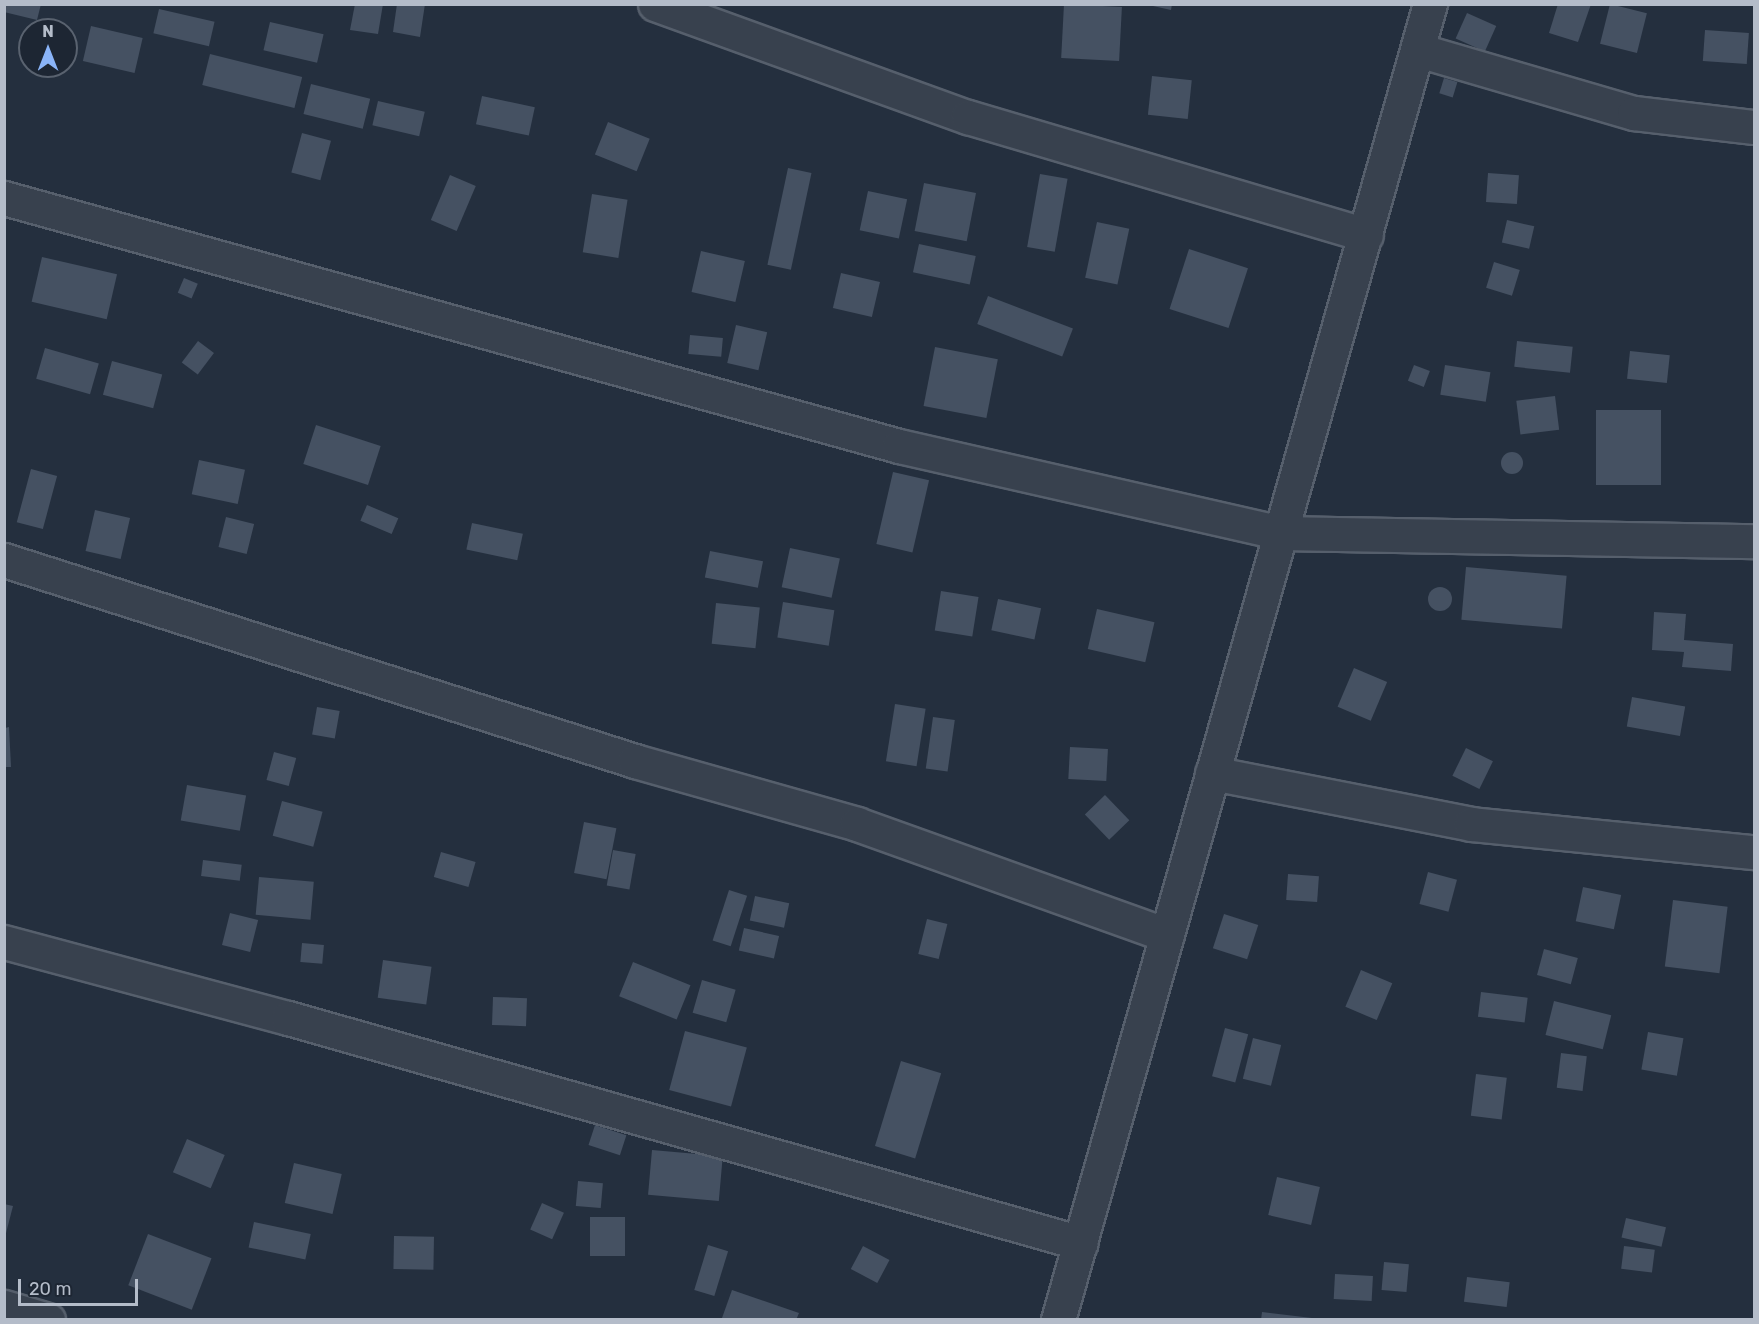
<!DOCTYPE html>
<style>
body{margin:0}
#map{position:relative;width:1759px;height:1324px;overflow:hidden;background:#242f3e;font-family:Rubik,sans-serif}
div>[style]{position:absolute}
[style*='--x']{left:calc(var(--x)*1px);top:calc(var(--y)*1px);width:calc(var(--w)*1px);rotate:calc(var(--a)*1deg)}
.building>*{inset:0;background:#455162;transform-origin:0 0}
.round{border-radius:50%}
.roads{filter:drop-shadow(2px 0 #565f6c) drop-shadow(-2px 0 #565f6c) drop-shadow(0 2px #565f6c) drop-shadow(0 -2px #565f6c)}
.minor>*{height:33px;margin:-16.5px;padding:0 16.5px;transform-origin:16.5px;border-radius:16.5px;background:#38414e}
.tertiary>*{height:33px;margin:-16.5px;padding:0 16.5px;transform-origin:16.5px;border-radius:16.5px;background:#38414e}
span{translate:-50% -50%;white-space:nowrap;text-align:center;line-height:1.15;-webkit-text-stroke:4.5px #1d2633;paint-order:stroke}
.frame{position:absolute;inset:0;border:6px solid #b4bcc9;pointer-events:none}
.north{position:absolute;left:18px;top:18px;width:60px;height:60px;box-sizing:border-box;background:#1d2633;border:2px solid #59626f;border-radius:50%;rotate:0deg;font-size:16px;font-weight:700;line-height:24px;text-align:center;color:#b4bcc9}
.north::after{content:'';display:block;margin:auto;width:21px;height:27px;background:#8ab4f8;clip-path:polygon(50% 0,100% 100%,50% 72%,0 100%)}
.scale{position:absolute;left:18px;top:1279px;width:120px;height:27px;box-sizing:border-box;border:3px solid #b4bcc9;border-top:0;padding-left:8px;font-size:18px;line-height:21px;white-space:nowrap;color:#b4bcc9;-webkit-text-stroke:4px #1d2633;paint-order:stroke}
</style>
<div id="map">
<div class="building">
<div style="clip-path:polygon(4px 4px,41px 4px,37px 20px,4px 12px)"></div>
<div style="clip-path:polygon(355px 4px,383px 4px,378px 34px,350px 30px)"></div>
<div style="clip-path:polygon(397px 4px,425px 4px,420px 37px,393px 32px)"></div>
<div style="left:1064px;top:4px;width:58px;height:54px;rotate:3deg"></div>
<div style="clip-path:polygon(1144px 4px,1172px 4px,1171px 10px)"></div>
<div style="clip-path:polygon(1558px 4px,1591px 4px,1578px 42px,1549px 33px)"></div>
<div style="left:1610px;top:4px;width:38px;height:41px;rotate:14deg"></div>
<div style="left:159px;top:9px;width:57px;height:25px;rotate:13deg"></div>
<div style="left:1467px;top:13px;width:32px;height:28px;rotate:24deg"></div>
<div style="left:270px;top:22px;width:55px;height:29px;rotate:13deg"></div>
<div style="left:91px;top:26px;width:53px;height:36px;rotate:13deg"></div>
<div style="left:1705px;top:30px;width:44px;height:31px;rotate:4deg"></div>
<div style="left:210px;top:54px;width:95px;height:32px;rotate:14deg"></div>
<div style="left:1152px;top:76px;width:40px;height:39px;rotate:6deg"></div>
<div style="left:1444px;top:78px;width:14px;height:16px;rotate:17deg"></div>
<div style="left:311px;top:84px;width:61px;height:31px;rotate:14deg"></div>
<div style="left:482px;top:96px;width:54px;height:29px;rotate:12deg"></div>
<div style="left:378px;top:101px;width:48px;height:25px;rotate:13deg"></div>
<div style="left:608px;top:122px;width:45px;height:35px;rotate:22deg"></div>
<div style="left:302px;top:133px;width:30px;height:41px;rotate:15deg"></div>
<div style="left:788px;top:168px;width:24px;height:99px;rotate:12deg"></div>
<div style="left:1488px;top:173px;width:31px;height:29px;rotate:4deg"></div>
<div style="left:1040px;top:174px;width:28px;height:74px;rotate:10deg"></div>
<div style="left:450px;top:175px;width:28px;height:49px;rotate:23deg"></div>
<div style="left:924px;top:183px;width:53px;height:49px;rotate:11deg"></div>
<div style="left:868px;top:191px;width:40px;height:40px;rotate:12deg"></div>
<div style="left:592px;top:194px;width:36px;height:59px;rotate:9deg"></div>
<div style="left:1507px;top:220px;width:28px;height:23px;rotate:13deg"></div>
<div style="left:1097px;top:222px;width:33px;height:57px;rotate:12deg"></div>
<div style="left:919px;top:244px;width:58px;height:29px;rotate:12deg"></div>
<div style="left:1189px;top:249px;width:62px;height:63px;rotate:18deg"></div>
<div style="left:701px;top:251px;width:45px;height:42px;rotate:13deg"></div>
<div style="left:42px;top:257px;width:77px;height:46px;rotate:13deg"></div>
<div style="left:1494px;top:262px;width:27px;height:27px;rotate:17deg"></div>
<div style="left:841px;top:273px;width:40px;height:36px;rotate:13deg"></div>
<div style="left:184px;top:278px;width:15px;height:16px;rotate:23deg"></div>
<div style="left:988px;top:296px;width:91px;height:30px;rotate:21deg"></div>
<div style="left:736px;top:325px;width:32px;height:39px;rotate:13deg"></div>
<div style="left:690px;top:335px;width:33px;height:19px;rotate:5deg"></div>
<div style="left:198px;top:341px;width:20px;height:27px;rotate:37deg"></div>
<div style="left:1517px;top:341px;width:56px;height:26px;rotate:6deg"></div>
<div style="left:935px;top:347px;width:64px;height:60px;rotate:11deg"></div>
<div style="left:45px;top:348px;width:56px;height:32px;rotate:16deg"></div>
<div style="left:1630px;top:351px;width:40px;height:28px;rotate:6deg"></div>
<div style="left:112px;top:361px;width:52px;height:35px;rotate:15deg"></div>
<div style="left:1414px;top:365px;width:17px;height:17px;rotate:21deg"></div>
<div style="left:1445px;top:365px;width:46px;height:30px;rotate:9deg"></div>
<div style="left:1555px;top:396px;width:34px;height:39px;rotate:83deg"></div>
<div style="left:1596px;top:410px;width:65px;height:75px"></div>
<div style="left:316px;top:425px;width:68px;height:41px;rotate:18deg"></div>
<div class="round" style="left:1501px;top:452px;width:22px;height:22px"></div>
<div style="left:199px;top:460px;width:47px;height:35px;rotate:12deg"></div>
<div style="left:31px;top:469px;width:27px;height:55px;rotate:15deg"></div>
<div style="left:893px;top:472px;width:37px;height:74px;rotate:13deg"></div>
<div style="left:367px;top:505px;width:34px;height:17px;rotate:23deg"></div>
<div style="left:95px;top:510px;width:36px;height:42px;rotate:13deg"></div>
<div style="left:226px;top:517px;width:29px;height:31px;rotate:14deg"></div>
<div style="left:472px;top:523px;width:52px;height:27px;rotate:12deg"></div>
<div style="left:790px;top:548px;width:51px;height:40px;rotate:12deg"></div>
<div style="left:710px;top:551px;width:54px;height:27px;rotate:11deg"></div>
<div style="left:1466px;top:567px;width:101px;height:53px;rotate:5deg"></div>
<div class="round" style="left:1428px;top:587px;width:24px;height:24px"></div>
<div style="left:941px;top:591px;width:38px;height:40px;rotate:9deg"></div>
<div style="left:998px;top:599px;width:44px;height:32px;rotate:12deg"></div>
<div style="left:783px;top:602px;width:52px;height:36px;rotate:9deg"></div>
<div style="left:716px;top:603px;width:44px;height:41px;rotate:6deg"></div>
<div style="left:1097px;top:609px;width:59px;height:41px;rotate:13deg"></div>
<div style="clip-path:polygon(1654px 612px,1686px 614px,1684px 640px,1733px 644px,1731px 671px,1682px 667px,1684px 652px,1652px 650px)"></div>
<div style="left:1354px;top:668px;width:36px;height:42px;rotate:23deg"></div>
<div style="left:1632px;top:697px;width:54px;height:30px;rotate:10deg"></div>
<div style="left:895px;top:704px;width:31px;height:58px;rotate:9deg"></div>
<div style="left:317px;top:707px;width:23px;height:28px;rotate:10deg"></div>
<div style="left:933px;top:717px;width:22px;height:52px;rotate:8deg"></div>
<div style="clip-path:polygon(9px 727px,11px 767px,5px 767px,5px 728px)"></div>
<div style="left:1070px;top:747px;width:38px;height:32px;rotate:3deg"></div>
<div style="left:1466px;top:748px;width:30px;height:31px;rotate:26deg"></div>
<div style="left:274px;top:752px;width:23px;height:29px;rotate:15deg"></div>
<div style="left:187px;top:785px;width:60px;height:36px;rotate:10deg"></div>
<div style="left:1105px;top:795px;width:35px;height:28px;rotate:46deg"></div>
<div style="left:282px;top:801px;width:42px;height:36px;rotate:15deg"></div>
<div style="left:584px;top:822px;width:33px;height:52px;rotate:11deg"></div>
<div style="left:613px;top:850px;width:23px;height:36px;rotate:10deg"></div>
<div style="left:441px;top:852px;width:36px;height:26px;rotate:16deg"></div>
<div style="left:203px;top:860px;width:39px;height:16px;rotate:7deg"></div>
<div style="left:1428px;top:872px;width:30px;height:33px;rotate:15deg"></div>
<div style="left:1288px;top:874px;width:31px;height:26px;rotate:4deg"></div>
<div style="left:259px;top:877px;width:55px;height:38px;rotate:5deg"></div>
<div style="left:1583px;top:887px;width:39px;height:35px;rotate:12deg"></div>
<div style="left:729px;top:890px;width:19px;height:53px;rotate:18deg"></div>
<div style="left:755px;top:896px;width:35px;height:25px;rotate:12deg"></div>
<div style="left:1673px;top:900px;width:55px;height:67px;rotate:7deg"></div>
<div style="left:230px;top:913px;width:29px;height:33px;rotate:14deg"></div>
<div style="left:1224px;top:914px;width:36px;height:36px;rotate:18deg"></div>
<div style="left:927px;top:919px;width:21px;height:36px;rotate:14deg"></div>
<div style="left:744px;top:928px;width:36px;height:23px;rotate:13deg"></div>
<div style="left:302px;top:943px;width:22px;height:19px;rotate:5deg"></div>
<div style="left:1544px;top:949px;width:35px;height:27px;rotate:15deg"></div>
<div style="left:383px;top:960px;width:49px;height:38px;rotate:8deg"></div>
<div style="left:633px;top:962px;width:62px;height:37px;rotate:22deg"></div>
<div style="left:1361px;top:970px;width:34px;height:40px;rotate:23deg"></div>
<div style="left:702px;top:980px;width:35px;height:34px;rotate:16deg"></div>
<div style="left:1481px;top:992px;width:47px;height:25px;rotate:7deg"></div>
<div style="left:493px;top:997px;width:34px;height:28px;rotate:2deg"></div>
<div style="left:1554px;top:1001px;width:59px;height:35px;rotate:14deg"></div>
<div style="left:1225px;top:1028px;width:24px;height:50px;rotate:15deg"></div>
<div style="left:685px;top:1031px;width:64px;height:61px;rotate:15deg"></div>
<div style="left:1648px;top:1032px;width:36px;height:38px;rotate:10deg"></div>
<div style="left:1253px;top:1038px;width:29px;height:42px;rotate:14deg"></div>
<div style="left:1561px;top:1053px;width:26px;height:35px;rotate:7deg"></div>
<div style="left:901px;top:1061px;width:42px;height:89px;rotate:17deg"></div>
<div style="left:1476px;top:1074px;width:31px;height:42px;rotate:7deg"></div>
<div style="left:595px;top:1125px;width:33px;height:21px;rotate:18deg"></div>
<div style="left:187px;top:1139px;width:41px;height:36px;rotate:23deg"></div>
<div style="left:652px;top:1150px;width:71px;height:45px;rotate:5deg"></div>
<div style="left:294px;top:1163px;width:49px;height:41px;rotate:13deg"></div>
<div style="left:1277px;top:1177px;width:44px;height:39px;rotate:13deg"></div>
<div style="left:578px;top:1181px;width:25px;height:25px;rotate:5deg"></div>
<div style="left:542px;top:1203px;width:24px;height:29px;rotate:24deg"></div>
<div style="clip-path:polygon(4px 1204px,13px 1206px,5px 1237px,4px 1237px)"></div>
<div style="left:590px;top:1217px;width:35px;height:39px"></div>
<div style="left:1626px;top:1218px;width:41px;height:20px;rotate:13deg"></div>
<div style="left:254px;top:1222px;width:58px;height:26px;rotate:12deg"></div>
<div style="left:148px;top:1234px;width:68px;height:55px;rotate:21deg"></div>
<div style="left:394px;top:1236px;width:40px;height:33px;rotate:1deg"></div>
<div style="left:708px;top:1245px;width:21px;height:47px;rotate:17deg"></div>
<div style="left:863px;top:1246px;width:30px;height:26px;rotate:28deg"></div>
<div style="left:1624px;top:1246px;width:31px;height:23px;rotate:7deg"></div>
<div style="left:1384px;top:1262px;width:25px;height:28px;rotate:5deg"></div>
<div style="left:1335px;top:1274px;width:38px;height:25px;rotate:3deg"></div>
<div style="left:1467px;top:1277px;width:43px;height:25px;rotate:7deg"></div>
<div style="clip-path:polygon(732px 1290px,799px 1313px,796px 1320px,722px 1318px)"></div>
<div style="clip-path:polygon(1262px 1312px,1312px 1318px,1312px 1320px,1261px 1320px)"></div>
</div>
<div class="roads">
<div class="minor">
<div style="--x:655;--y:4;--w:333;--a:19.9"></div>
<div style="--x:968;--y:117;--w:415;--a:16.5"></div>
<div style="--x:1418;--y:50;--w:225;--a:16.3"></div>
<div style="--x:1634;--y:113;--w:121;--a:6.7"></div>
<div style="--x:4;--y:198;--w:929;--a:15.49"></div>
<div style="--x:899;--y:446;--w:392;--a:12.8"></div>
<div style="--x:1281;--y:533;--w:473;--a:1"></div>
<div style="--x:4;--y:560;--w:662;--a:17.67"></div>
<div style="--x:635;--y:761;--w:231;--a:15.8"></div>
<div style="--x:857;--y:824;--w:329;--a:19.7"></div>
<div style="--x:1212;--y:773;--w:264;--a:11.1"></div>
<div style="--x:1471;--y:824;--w:284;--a:5.7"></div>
<div style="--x:4;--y:942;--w:294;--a:15"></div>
<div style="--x:288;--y:1018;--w:824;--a:15.84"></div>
<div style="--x:4;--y:1307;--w:46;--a:16.5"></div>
</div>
<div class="tertiary">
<div style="--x:1058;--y:1320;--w:1368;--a:-74.22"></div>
</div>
</div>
<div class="frame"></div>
<div class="north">N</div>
<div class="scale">20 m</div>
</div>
